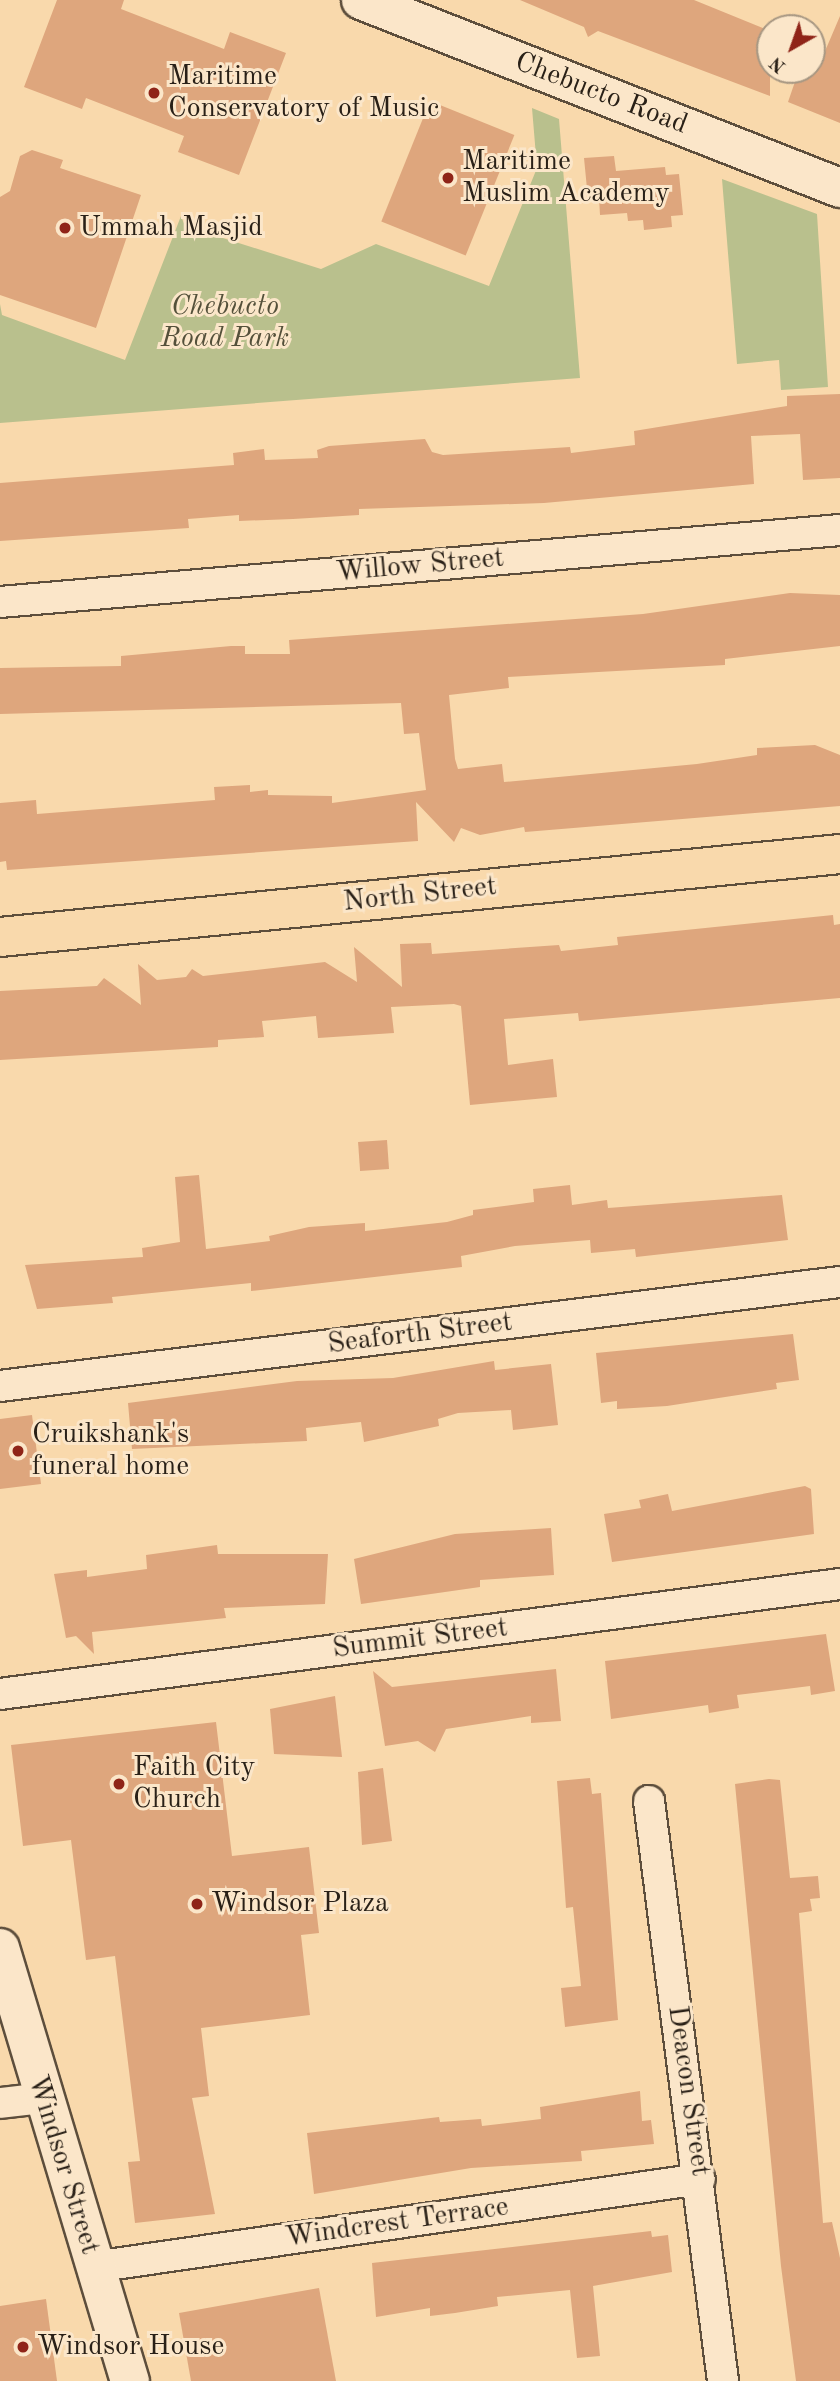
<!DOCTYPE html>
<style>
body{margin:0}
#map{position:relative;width:840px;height:2381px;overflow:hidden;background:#f9d9ac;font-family:"Old Standard TT",serif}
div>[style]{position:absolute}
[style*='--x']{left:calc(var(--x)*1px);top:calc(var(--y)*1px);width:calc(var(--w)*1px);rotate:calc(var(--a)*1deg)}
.green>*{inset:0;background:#b9c08d}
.building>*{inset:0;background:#dea67d;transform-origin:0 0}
.roads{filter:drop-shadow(2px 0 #5d4e3c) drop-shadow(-2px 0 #5d4e3c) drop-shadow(0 2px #5d4e3c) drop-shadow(0 -2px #5d4e3c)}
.street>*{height:30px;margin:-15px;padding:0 15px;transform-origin:15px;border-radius:15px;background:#fbe6c9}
.secondary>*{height:38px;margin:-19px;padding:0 19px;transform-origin:19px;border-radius:19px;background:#fbe6c9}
.primary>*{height:38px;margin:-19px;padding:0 19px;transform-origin:19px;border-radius:19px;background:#f9d9ac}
.dots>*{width:19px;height:19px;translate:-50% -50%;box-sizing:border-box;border:4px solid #fbe6c9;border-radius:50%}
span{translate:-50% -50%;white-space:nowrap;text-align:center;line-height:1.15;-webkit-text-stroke:6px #fbe6c9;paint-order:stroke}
.poi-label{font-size:28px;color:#292017}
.left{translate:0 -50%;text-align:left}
.street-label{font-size:28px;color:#292017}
.park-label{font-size:28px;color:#54503a;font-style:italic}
.north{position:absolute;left:756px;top:14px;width:70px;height:70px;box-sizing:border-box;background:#fbe6c9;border:2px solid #a79782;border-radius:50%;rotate:220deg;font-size:19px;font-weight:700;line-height:28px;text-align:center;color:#292017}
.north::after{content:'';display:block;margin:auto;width:24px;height:32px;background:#8f2418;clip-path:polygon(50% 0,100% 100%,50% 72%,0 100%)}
</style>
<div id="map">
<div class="green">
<div style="clip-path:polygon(532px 108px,559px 119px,580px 378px,0 423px,0 304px,2px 315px,125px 360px,181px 216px,185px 226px,321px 269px,376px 244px,489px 286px,537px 168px)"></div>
<div style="clip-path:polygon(722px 179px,817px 214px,828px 387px,781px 390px,779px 360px,737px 364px)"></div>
</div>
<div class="building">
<div style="clip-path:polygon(57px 0,124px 0,121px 9px,224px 49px,230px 32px,286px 53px,239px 175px,178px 152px,184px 136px,86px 98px,82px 109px,24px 87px)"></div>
<div style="clip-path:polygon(520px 0,694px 0,770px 31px,770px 96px,598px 31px,588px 37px,584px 27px)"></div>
<div style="clip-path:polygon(840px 16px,840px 123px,788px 102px,799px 70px,817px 70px)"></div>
<div style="left:430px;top:101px;width:91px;height:130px;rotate:22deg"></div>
<div style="clip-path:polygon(32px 150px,63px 160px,60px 168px,141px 195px,96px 328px,0 295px,0 197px,10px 191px,20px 156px)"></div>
<div style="clip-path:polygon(614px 156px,616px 171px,665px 167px,666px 175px,679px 174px,683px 215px,671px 216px,672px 227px,644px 230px,643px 220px,628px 221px,627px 213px,600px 215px,599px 198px,588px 199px,584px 158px)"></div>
<div style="clip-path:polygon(840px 394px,840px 478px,803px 480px,800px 434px,751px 436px,754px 484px,544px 503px,359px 509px,359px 515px,293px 519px,239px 521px,239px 515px,188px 519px,189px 528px,0 541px,0 483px,234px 465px,233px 453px,264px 449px,265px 460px,318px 458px,317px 450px,329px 446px,425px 439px,432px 452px,443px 455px,570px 447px,571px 453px,635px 445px,634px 431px,787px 406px,787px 396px)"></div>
<div style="clip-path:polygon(790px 593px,840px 595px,840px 646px,725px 659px,725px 665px,508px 677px,509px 688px,449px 695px,455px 759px,458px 769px,502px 764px,504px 782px,697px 764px,757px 755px,757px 748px,815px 745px,840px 755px,840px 806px,525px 832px,524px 827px,480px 835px,461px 828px,454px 842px,416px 802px,418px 841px,7px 870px,6px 861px,0 862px,0 803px,36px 800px,37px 814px,215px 800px,214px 787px,250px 785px,250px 792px,268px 790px,268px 795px,332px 796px,332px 803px,426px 790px,419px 733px,404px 734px,401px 703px,0 714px,0 668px,121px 666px,121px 656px,231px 646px,245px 646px,245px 654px,290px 654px,289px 640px,643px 614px)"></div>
<div style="clip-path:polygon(833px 915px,834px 925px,840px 924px,840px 998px,579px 1021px,578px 1013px,504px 1019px,508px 1065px,553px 1059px,557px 1097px,470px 1105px,461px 1006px,454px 1004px,391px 1007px,394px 1033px,318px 1038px,316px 1016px,262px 1021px,264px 1037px,218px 1040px,218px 1047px,0 1060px,0 991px,97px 986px,104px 978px,141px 1005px,138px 964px,157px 980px,186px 977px,192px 969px,203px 976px,325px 962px,357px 982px,354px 947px,402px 987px,400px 944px,431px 943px,432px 954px,559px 945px,561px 951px,618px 945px,617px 937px)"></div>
<div style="left:387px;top:1140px;width:29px;height:29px;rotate:86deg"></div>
<div style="clip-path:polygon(199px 1175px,206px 1249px,270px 1241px,269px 1236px,309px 1227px,365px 1223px,365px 1231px,447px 1222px,473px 1215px,473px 1210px,534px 1202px,533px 1189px,570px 1185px,572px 1205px,607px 1200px,608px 1208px,782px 1195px,788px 1240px,636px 1257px,635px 1249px,591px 1253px,590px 1240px,515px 1246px,461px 1256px,462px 1267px,251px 1291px,251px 1283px,112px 1297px,113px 1303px,37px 1309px,25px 1265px,143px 1257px,142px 1248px,180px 1242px,175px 1177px)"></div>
<div style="clip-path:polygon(793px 1334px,799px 1380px,776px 1383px,777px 1389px,667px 1406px,617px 1409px,617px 1401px,601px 1403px,596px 1353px)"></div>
<div style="clip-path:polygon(494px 1361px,495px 1370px,551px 1364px,558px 1425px,513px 1430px,511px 1410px,458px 1413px,438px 1419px,439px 1426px,364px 1442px,361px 1422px,306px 1428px,307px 1441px,132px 1449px,128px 1403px,297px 1381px,393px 1378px)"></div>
<div style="clip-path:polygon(32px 1415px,41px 1484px,0 1489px,0 1419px)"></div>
<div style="clip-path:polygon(805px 1486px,811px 1489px,814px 1534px,612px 1562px,604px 1514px,641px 1508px,639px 1500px,668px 1494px,672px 1511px)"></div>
<div style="clip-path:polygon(551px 1528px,554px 1575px,480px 1580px,480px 1587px,361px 1604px,354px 1559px,455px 1534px)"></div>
<div style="clip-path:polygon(217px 1545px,218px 1554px,328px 1554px,325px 1604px,224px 1608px,226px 1618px,92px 1632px,94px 1654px,76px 1636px,66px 1638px,54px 1574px,87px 1570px,87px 1577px,147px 1569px,146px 1555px)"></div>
<div style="clip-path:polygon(826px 1634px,835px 1691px,811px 1695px,810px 1686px,737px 1695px,739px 1708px,709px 1713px,708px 1705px,611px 1719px,605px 1661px)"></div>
<div style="clip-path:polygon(556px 1669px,561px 1721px,531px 1723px,531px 1716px,446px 1729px,435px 1752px,418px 1741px,385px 1746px,373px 1671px,392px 1687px)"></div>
<div style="clip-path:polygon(335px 1696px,342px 1757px,274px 1754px,270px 1709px)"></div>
<div style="clip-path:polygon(216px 1722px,232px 1856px,309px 1847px,319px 1933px,301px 1935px,310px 2015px,201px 2028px,209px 2096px,192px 2098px,215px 2214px,135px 2223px,128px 2162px,140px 2161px,115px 1956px,86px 1960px,71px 1840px,23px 1846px,11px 1745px)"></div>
<div style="clip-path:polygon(383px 1768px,392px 1841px,362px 1845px,358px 1772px)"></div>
<div style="clip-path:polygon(590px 1778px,592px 1794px,601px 1793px,618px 2020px,565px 2027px,561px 1988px,581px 1986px,573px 1907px,566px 1908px,557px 1781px)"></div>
<div style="clip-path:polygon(769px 1779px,780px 1780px,790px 1878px,818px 1876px,820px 1898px,810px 1899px,812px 1911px,799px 1913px,823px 2223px,832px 2222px,840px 2258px,840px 2381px,796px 2381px,781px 2266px,735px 1784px)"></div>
<div style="clip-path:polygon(640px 2091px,642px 2121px,651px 2120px,654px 2144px,581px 2151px,582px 2161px,471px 2168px,314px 2194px,307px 2133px,439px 2117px,440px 2122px,481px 2119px,482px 2126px,541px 2119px,540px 2107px)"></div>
<div style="clip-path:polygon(651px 2231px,652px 2237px,668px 2235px,672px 2272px,593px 2286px,600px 2356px,577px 2358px,570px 2290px,497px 2297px,498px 2306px,455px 2313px,430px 2316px,430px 2308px,376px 2317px,372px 2263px)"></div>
<div style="clip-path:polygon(319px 2288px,336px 2381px,191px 2381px,179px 2313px)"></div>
<div style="clip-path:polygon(46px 2299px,57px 2381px,0 2381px,0 2306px)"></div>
</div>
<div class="roads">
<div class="street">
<div style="--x:0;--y:602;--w:843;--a:-4.9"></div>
<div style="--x:0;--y:1386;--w:846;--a:-7.06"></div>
<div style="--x:0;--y:1694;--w:847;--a:-7.46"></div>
<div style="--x:649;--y:1801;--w:585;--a:82.73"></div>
<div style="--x:0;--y:2103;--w:43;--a:-6.6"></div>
<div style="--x:94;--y:2267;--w:612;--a:-8.26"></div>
</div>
<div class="secondary">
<div style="--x:361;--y:0;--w:515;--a:21.43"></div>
<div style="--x:0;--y:1948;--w:452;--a:73.3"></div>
</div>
<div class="primary">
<div style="--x:0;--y:937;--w:844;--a:-5.64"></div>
</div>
</div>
<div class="dots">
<div style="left:154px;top:93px;background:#8f2418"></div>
<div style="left:448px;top:178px;background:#8f2418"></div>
<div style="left:65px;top:228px;background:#8f2418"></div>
<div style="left:18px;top:1451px;background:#8f2418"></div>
<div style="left:119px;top:1784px;background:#8f2418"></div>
<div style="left:197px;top:1904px;background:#8f2418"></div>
<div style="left:23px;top:2347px;background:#8f2418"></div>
</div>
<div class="poi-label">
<span class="left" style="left:168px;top:93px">Maritime<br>Conservatory of Music</span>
<span class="left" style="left:462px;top:178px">Maritime<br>Muslim Academy</span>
<span class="left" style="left:79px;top:228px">Ummah Masjid</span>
<span class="left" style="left:32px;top:1451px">Cruikshank's<br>funeral home</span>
<span class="left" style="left:133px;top:1784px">Faith City<br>Church</span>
<span class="left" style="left:211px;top:1904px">Windsor Plaza</span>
<span class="left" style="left:37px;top:2347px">Windsor House</span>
</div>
<div class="street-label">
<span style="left:601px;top:94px;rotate:21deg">Chebucto Road</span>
<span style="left:420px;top:566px;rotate:-5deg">Willow Street</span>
<span style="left:420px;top:895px;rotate:-6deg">North Street</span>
<span style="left:420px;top:1334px;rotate:-7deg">Seaforth Street</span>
<span style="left:420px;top:1639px;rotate:-7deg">Summit Street</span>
<span style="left:688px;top:2091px;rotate:82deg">Deacon Street</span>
<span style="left:63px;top:2165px;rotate:73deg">Windsor Street</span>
<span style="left:397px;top:2223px;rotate:-8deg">Windcrest Terrace</span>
</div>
<div class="park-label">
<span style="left:225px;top:323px">Chebucto<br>Road Park</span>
</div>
<div class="north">N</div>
</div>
